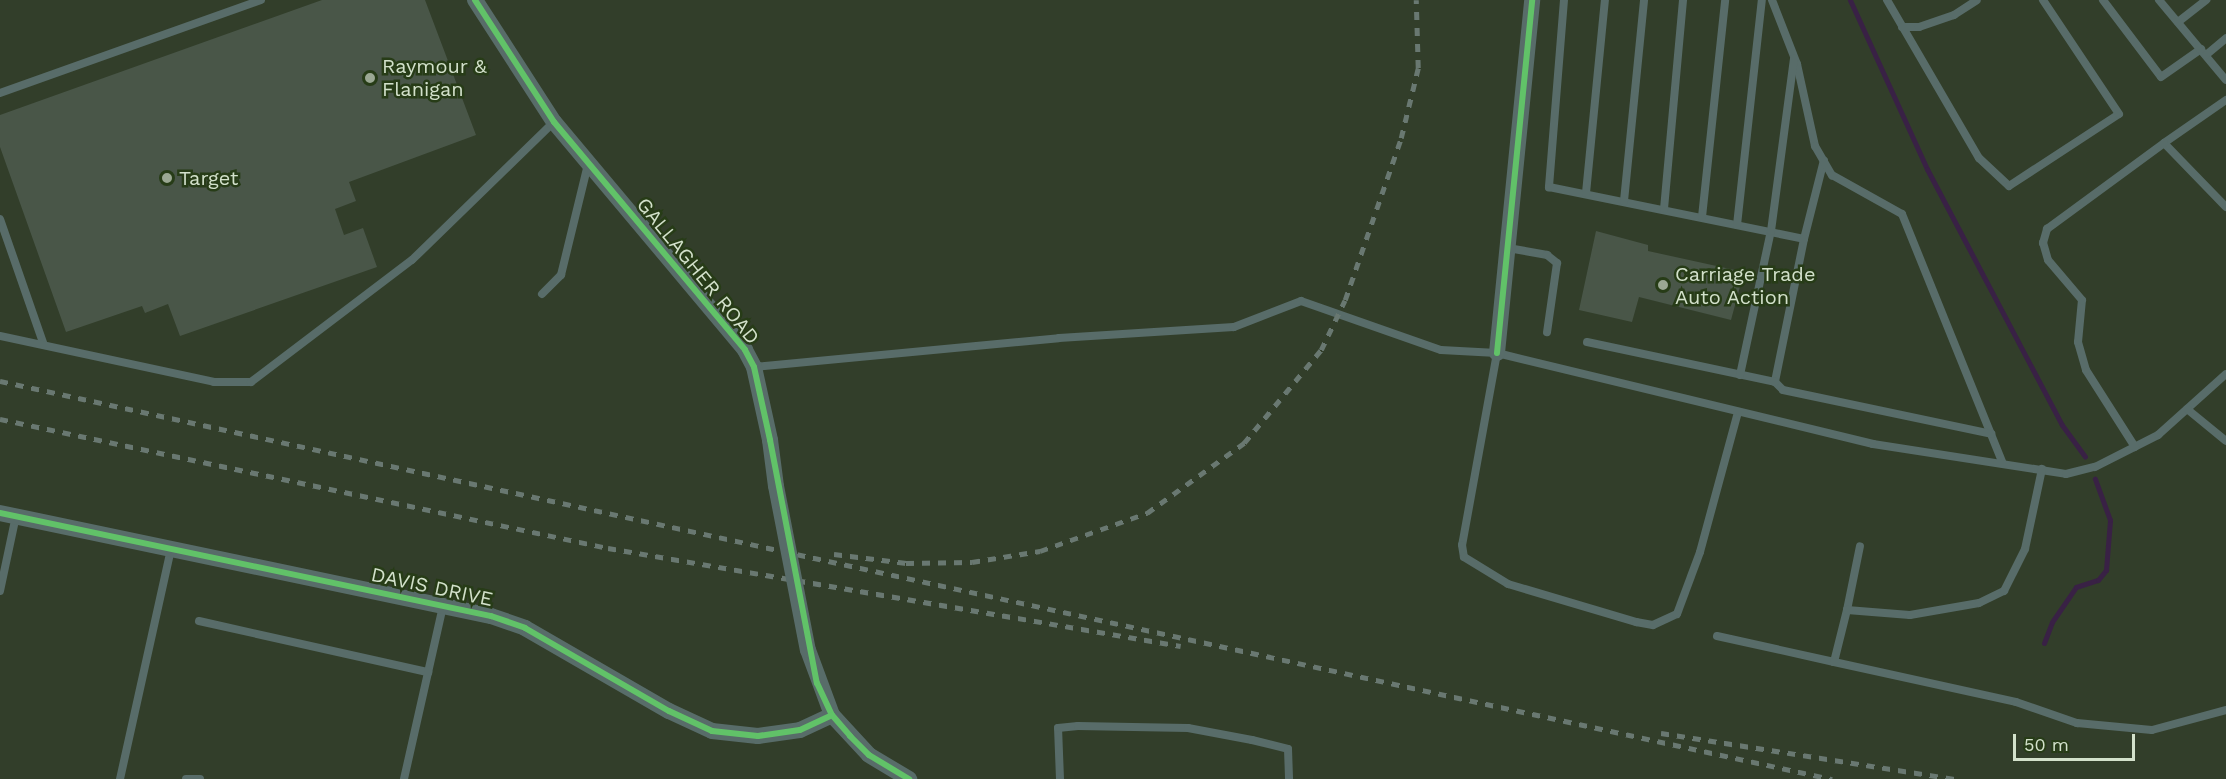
<!DOCTYPE html>
<style>
body{margin:0}
#map{position:relative;width:2226px;height:779px;overflow:hidden;background:#323e2a;font-family:"Work Sans",sans-serif}
div>[style]{position:absolute}
[style*='--x']{left:calc(var(--x)*1px);top:calc(var(--y)*1px);width:calc(var(--w)*1px);rotate:calc(var(--a)*1deg)}
.stream>*{height:5px;margin:-2.5px;padding:0 2.5px;transform-origin:2.5px;border-radius:2.5px;background:#392145}
.building>*{inset:0;background:#495648}
.lane>*{height:8px;margin:-4px;padding:0 4px;transform-origin:4px;border-radius:4px;background:#586c69}
.street>*{height:16px;margin:-8px;padding:0 8px;transform-origin:8px;border-radius:8px;background:#586c69}
.rail>*{height:4.5px;margin-top:-2.25px;transform-origin:0;background:repeating-linear-gradient(90deg,#697871 0 8px,transparent 0 16px)}
.street-bridge>*{height:16px;margin:-8px;padding:0 8px;transform-origin:8px;border-radius:8px;background:#586c69}
.cycleway>*{height:6px;margin:-3px;padding:0 3px;transform-origin:3px;border-radius:3px;background:#61c268}
.dots>*{width:16px;height:16px;translate:-50% -50%;box-sizing:border-box;border:3px solid #273c17;border-radius:50%}
span{translate:-50% -50%;white-space:nowrap;text-align:center;line-height:1.15;-webkit-text-stroke:5px #273c17;paint-order:stroke}
.poi-label{font-size:20px;color:#d3e1cb}
.left{translate:0 -50%;text-align:left}
.street-label{font-size:20px;color:#d3e1cb}
.scale{position:absolute;left:2013px;top:734px;width:122px;height:27px;box-sizing:border-box;border:3px solid #d3e1cb;border-top:0;padding-left:8px;font-size:18px;line-height:21px;white-space:nowrap;color:#d3e1cb;-webkit-text-stroke:4px #273c17;paint-order:stroke}
</style>
<div id="map">
<div class="stream">
<div style="--x:1850;--y:0;--w:186;--a:65.5"></div>
<div style="--x:1927;--y:169;--w:289;--a:62.2"></div>
<div style="--x:2062;--y:425;--w:39;--a:54"></div>
<div style="--x:2044;--y:643;--w:22;--a:-69"></div>
<div style="--x:2052;--y:622;--w:42;--a:-55.6"></div>
<div style="--x:2076;--y:587;--w:23;--a:-18"></div>
<div style="--x:2098;--y:580;--w:13;--a:-51"></div>
<div style="--x:2106;--y:570;--w:50;--a:-85.4"></div>
<div style="--x:2110;--y:520;--w:44;--a:-110.1"></div>
</div>
<div class="building">
<div style="clip-path:polygon(322px 0,425px 0,476px 135px,349px 182px,356px 201px,335px 209px,344px 235px,363px 228px,377px 267px,180px 336px,168px 304px,145px 313px,142px 306px,66px 332px,0 147px,0 115px)"></div>
<div style="clip-path:polygon(1596px 231px,1648px 245px,1648px 251px,1744px 272px,1731px 320px,1639px 297px,1632px 322px,1579px 310px)"></div>
</div>
<div class="lane">
<div style="--x:1564;--y:0;--w:188;--a:94.6"></div>
<div style="--x:1549;--y:187;--w:260;--a:11.5"></div>
<div style="--x:1804;--y:239;--w:81;--a:-75.8"></div>
<div style="--x:1772;--y:0;--w:69;--a:68.7"></div>
<div style="--x:1797;--y:64;--w:84;--a:77.6"></div>
<div style="--x:1815;--y:146;--w:34;--a:60"></div>
<div style="--x:1832;--y:175;--w:80;--a:29.1"></div>
<div style="--x:1902;--y:214;--w:267;--a:68"></div>
<div style="--x:1887;--y:0;--w:183;--a:59.8"></div>
<div style="--x:1979;--y:158;--w:41;--a:43"></div>
<div style="--x:2009;--y:186;--w:131;--a:-33.2"></div>
<div style="--x:2119;--y:114;--w:137;--a:-123.7"></div>
<div style="--x:2103;--y:0;--w:96;--a:53"></div>
<div style="--x:2161;--y:77;--w:49;--a:-35"></div>
<div style="--x:2159;--y:0;--w:104;--a:50.1"></div>
<div style="--x:2178;--y:22;--w:36;--a:-38"></div>
<div style="--x:1902;--y:27;--w:17;--a:0"></div>
<div style="--x:1919;--y:27;--w:37;--a:-19"></div>
<div style="--x:1954;--y:15;--w:27;--a:-33"></div>
<div style="--x:2206;--y:55;--w:26;--a:-40"></div>
<div style="--x:0;--y:93;--w:277;--a:-19.6"></div>
<div style="--x:2226;--y:100;--w:75;--a:145.3"></div>
<div style="--x:2164;--y:143;--w:89;--a:45.9"></div>
<div style="--x:1586;--y:193;--w:194;--a:-84.4"></div>
<div style="--x:1624;--y:201;--w:202;--a:-84.3"></div>
<div style="--x:1664;--y:209;--w:210;--a:-84.8"></div>
<div style="--x:1702;--y:217;--w:218;--a:-83.9"></div>
<div style="--x:0;--y:219;--w:133;--a:70.8"></div>
<div style="--x:1737;--y:225;--w:226;--a:-83.7"></div>
<div style="--x:1804;--y:239;--w:146;--a:101.5"></div>
<div style="--x:1775;--y:382;--w:11;--a:45"></div>
<div style="--x:1783;--y:390;--w:213;--a:11.9"></div>
<div style="--x:1508;--y:248;--w:40;--a:10"></div>
<div style="--x:1547;--y:255;--w:13;--a:39"></div>
<div style="--x:1557;--y:263;--w:70;--a:98.2"></div>
<div style="--x:542;--y:294;--w:27;--a:-45"></div>
<div style="--x:561;--y:275;--w:114;--a:-76.3"></div>
<div style="--x:0;--y:336;--w:219;--a:12.1"></div>
<div style="--x:214;--y:382;--w:37;--a:0"></div>
<div style="--x:251;--y:382;--w:202;--a:-37.2"></div>
<div style="--x:412;--y:260;--w:198;--a:-44.2"></div>
<div style="--x:1587;--y:342;--w:192;--a:12"></div>
<div style="--x:1497;--y:353;--w:195;--a:100.3"></div>
<div style="--x:1462;--y:545;--w:12;--a:81"></div>
<div style="--x:1464;--y:557;--w:52;--a:31.5"></div>
<div style="--x:1508;--y:584;--w:134;--a:16.5"></div>
<div style="--x:1636;--y:622;--w:17;--a:10"></div>
<div style="--x:1653;--y:625;--w:26;--a:-25"></div>
<div style="--x:1677;--y:614;--w:66;--a:-69.6"></div>
<div style="--x:1700;--y:552;--w:145;--a:-74.8"></div>
<div style="--x:754;--y:367;--w:306;--a:-5.4"></div>
<div style="--x:1059;--y:338;--w:175;--a:-3.6"></div>
<div style="--x:1234;--y:327;--w:72;--a:-21.2"></div>
<div style="--x:1301;--y:301;--w:148;--a:19.3"></div>
<div style="--x:1441;--y:350;--w:56;--a:3.1"></div>
<div style="--x:1497;--y:353;--w:387;--a:13.6"></div>
<div style="--x:1873;--y:444;--w:195;--a:8.8"></div>
<div style="--x:2066;--y:474;--w:30;--a:-14"></div>
<div style="--x:2095;--y:467;--w:71;--a:-26.9"></div>
<div style="--x:2158;--y:435;--w:91;--a:-41.9"></div>
<div style="--x:1740;--y:375;--w:147;--a:-77.9"></div>
<div style="--x:1771;--y:231;--w:174;--a:-82.4"></div>
<div style="--x:2187;--y:409;--w:50;--a:39.4"></div>
<div style="--x:2135;--y:447;--w:91;--a:-122.5"></div>
<div style="--x:2086;--y:370;--w:29;--a:-106"></div>
<div style="--x:2078;--y:342;--w:42;--a:-84.6"></div>
<div style="--x:2082;--y:300;--w:52;--a:-130.4"></div>
<div style="--x:2048;--y:260;--w:18;--a:-106"></div>
<div style="--x:2043;--y:243;--w:15;--a:-74"></div>
<div style="--x:2047;--y:229;--w:145;--a:-36.3"></div>
<div style="--x:0;--y:591;--w:77;--a:-78"></div>
<div style="--x:1847;--y:610;--w:65;--a:-78.5"></div>
<div style="--x:199;--y:621;--w:235;--a:12.6"></div>
<div style="--x:1717;--y:636;--w:120;--a:12.5"></div>
<div style="--x:1834;--y:662;--w:54;--a:-76"></div>
<div style="--x:1847;--y:610;--w:63;--a:4.5"></div>
<div style="--x:1910;--y:615;--w:70;--a:-9.9"></div>
<div style="--x:1979;--y:603;--w:28;--a:-26"></div>
<div style="--x:2004;--y:591;--w:47;--a:-63.4"></div>
<div style="--x:2025;--y:549;--w:82;--a:-78"></div>
<div style="--x:1834;--y:662;--w:186;--a:12.4"></div>
<div style="--x:2016;--y:702;--w:65;--a:19"></div>
<div style="--x:2077;--y:723;--w:75;--a:5.3"></div>
<div style="--x:2152;--y:730;--w:77;--a:-15.1"></div>
<div style="--x:120;--y:779;--w:236;--a:-77.5"></div>
<div style="--x:186;--y:779;--w:14;--a:0"></div>
<div style="--x:404;--y:779;--w:177;--a:-77.3"></div>
<div style="--x:1060;--y:779;--w:51;--a:-92.2"></div>
<div style="--x:1058;--y:728;--w:20;--a:-6"></div>
<div style="--x:1078;--y:726;--w:110;--a:1"></div>
<div style="--x:1188;--y:728;--w:65;--a:10.6"></div>
<div style="--x:1252;--y:740;--w:37;--a:14"></div>
<div style="--x:1288;--y:749;--w:30;--a:88"></div>
</div>
<div class="street">
<div style="--x:475;--y:0;--w:145;--a:57.1"></div>
<div style="--x:554;--y:122;--w:297;--a:50"></div>
<div style="--x:745;--y:350;--w:19;--a:62"></div>
<div style="--x:754;--y:367;--w:75;--a:77.6"></div>
<div style="--x:770;--y:440;--w:46;--a:82.6"></div>
<div style="--x:1497;--y:353;--w:355;--a:-84.3"></div>
<div style="--x:0;--y:513;--w:502;--a:11.85"></div>
<div style="--x:491;--y:616;--w:36;--a:19"></div>
<div style="--x:525;--y:628;--w:166;--a:30"></div>
<div style="--x:669;--y:711;--w:47;--a:24.9"></div>
<div style="--x:712;--y:731;--w:46;--a:6.2"></div>
<div style="--x:758;--y:736;--w:42;--a:-8.1"></div>
<div style="--x:800;--y:730;--w:35;--a:-25"></div>
<div style="--x:808;--y:650;--w:69;--a:69.7"></div>
<div style="--x:832;--y:715;--w:54;--a:47.2"></div>
<div style="--x:869;--y:755;--w:47;--a:31"></div>
</div>
<div class="rail">
<div style="--x:0;--y:381;--w:1875;--a:12.26"></div>
<div style="--x:0;--y:419;--w:622;--a:11.98"></div>
<div style="--x:608;--y:548;--w:581;--a:9.71"></div>
<div style="--x:834;--y:554;--w:73;--a:7.1"></div>
<div style="--x:906;--y:563;--w:66;--a:-0.9"></div>
<div style="--x:972;--y:562;--w:69;--a:-9.2"></div>
<div style="--x:1040;--y:551;--w:114;--a:-19.6"></div>
<div style="--x:1147;--y:513;--w:120;--a:-35.8"></div>
<div style="--x:1244;--y:443;--w:121;--a:-50.4"></div>
<div style="--x:1321;--y:350;--w:55;--a:-64.4"></div>
<div style="--x:1345;--y:300;--w:171;--a:-70.9"></div>
<div style="--x:1401;--y:138;--w:72;--a:-76.3"></div>
<div style="--x:1418;--y:68;--w:68;--a:-91.7"></div>
<div style="--x:1661;--y:733;--w:297;--a:8.9"></div>
</div>
<div class="street-bridge">
<div style="--x:776;--y:486;--w:167;--a:79"></div>
</div>
<div class="cycleway">
<div style="--x:475;--y:0;--w:145;--a:57.1"></div>
<div style="--x:554;--y:122;--w:297;--a:50"></div>
<div style="--x:745;--y:350;--w:19;--a:62"></div>
<div style="--x:754;--y:367;--w:75;--a:77.6"></div>
<div style="--x:770;--y:440;--w:248;--a:79.1"></div>
<div style="--x:817;--y:683;--w:35;--a:65"></div>
<div style="--x:832;--y:715;--w:28;--a:49"></div>
<div style="--x:850;--y:736;--w:27;--a:45"></div>
<div style="--x:869;--y:755;--w:47;--a:31"></div>
<div style="--x:1497;--y:353;--w:355;--a:-84.3"></div>
<div style="--x:0;--y:513;--w:502;--a:11.85"></div>
<div style="--x:491;--y:616;--w:36;--a:19"></div>
<div style="--x:525;--y:628;--w:166;--a:30"></div>
<div style="--x:669;--y:711;--w:47;--a:24.9"></div>
<div style="--x:712;--y:731;--w:46;--a:6.2"></div>
<div style="--x:758;--y:736;--w:42;--a:-8.1"></div>
<div style="--x:800;--y:730;--w:35;--a:-25"></div>
</div>
<div class="dots">
<div style="left:370px;top:78px;background:#9ba893"></div>
<div style="left:167px;top:178px;background:#9ba893"></div>
<div style="left:1663px;top:285px;background:#9ba893"></div>
</div>
<div class="poi-label">
<span class="left" style="left:382px;top:78px">Raymour &amp;<br>Flanigan</span>
<span class="left" style="left:179px;top:178px">Target</span>
<span class="left" style="left:1675px;top:286px">Carriage Trade<br>Auto Action</span>
</div>
<div class="street-label">
<span style="left:698px;top:271px;rotate:51deg">GALLAGHER ROAD</span>
<span style="left:432px;top:587px;rotate:12deg">DAVIS DRIVE</span>
</div>
<div class="scale">50 m</div>
</div>
